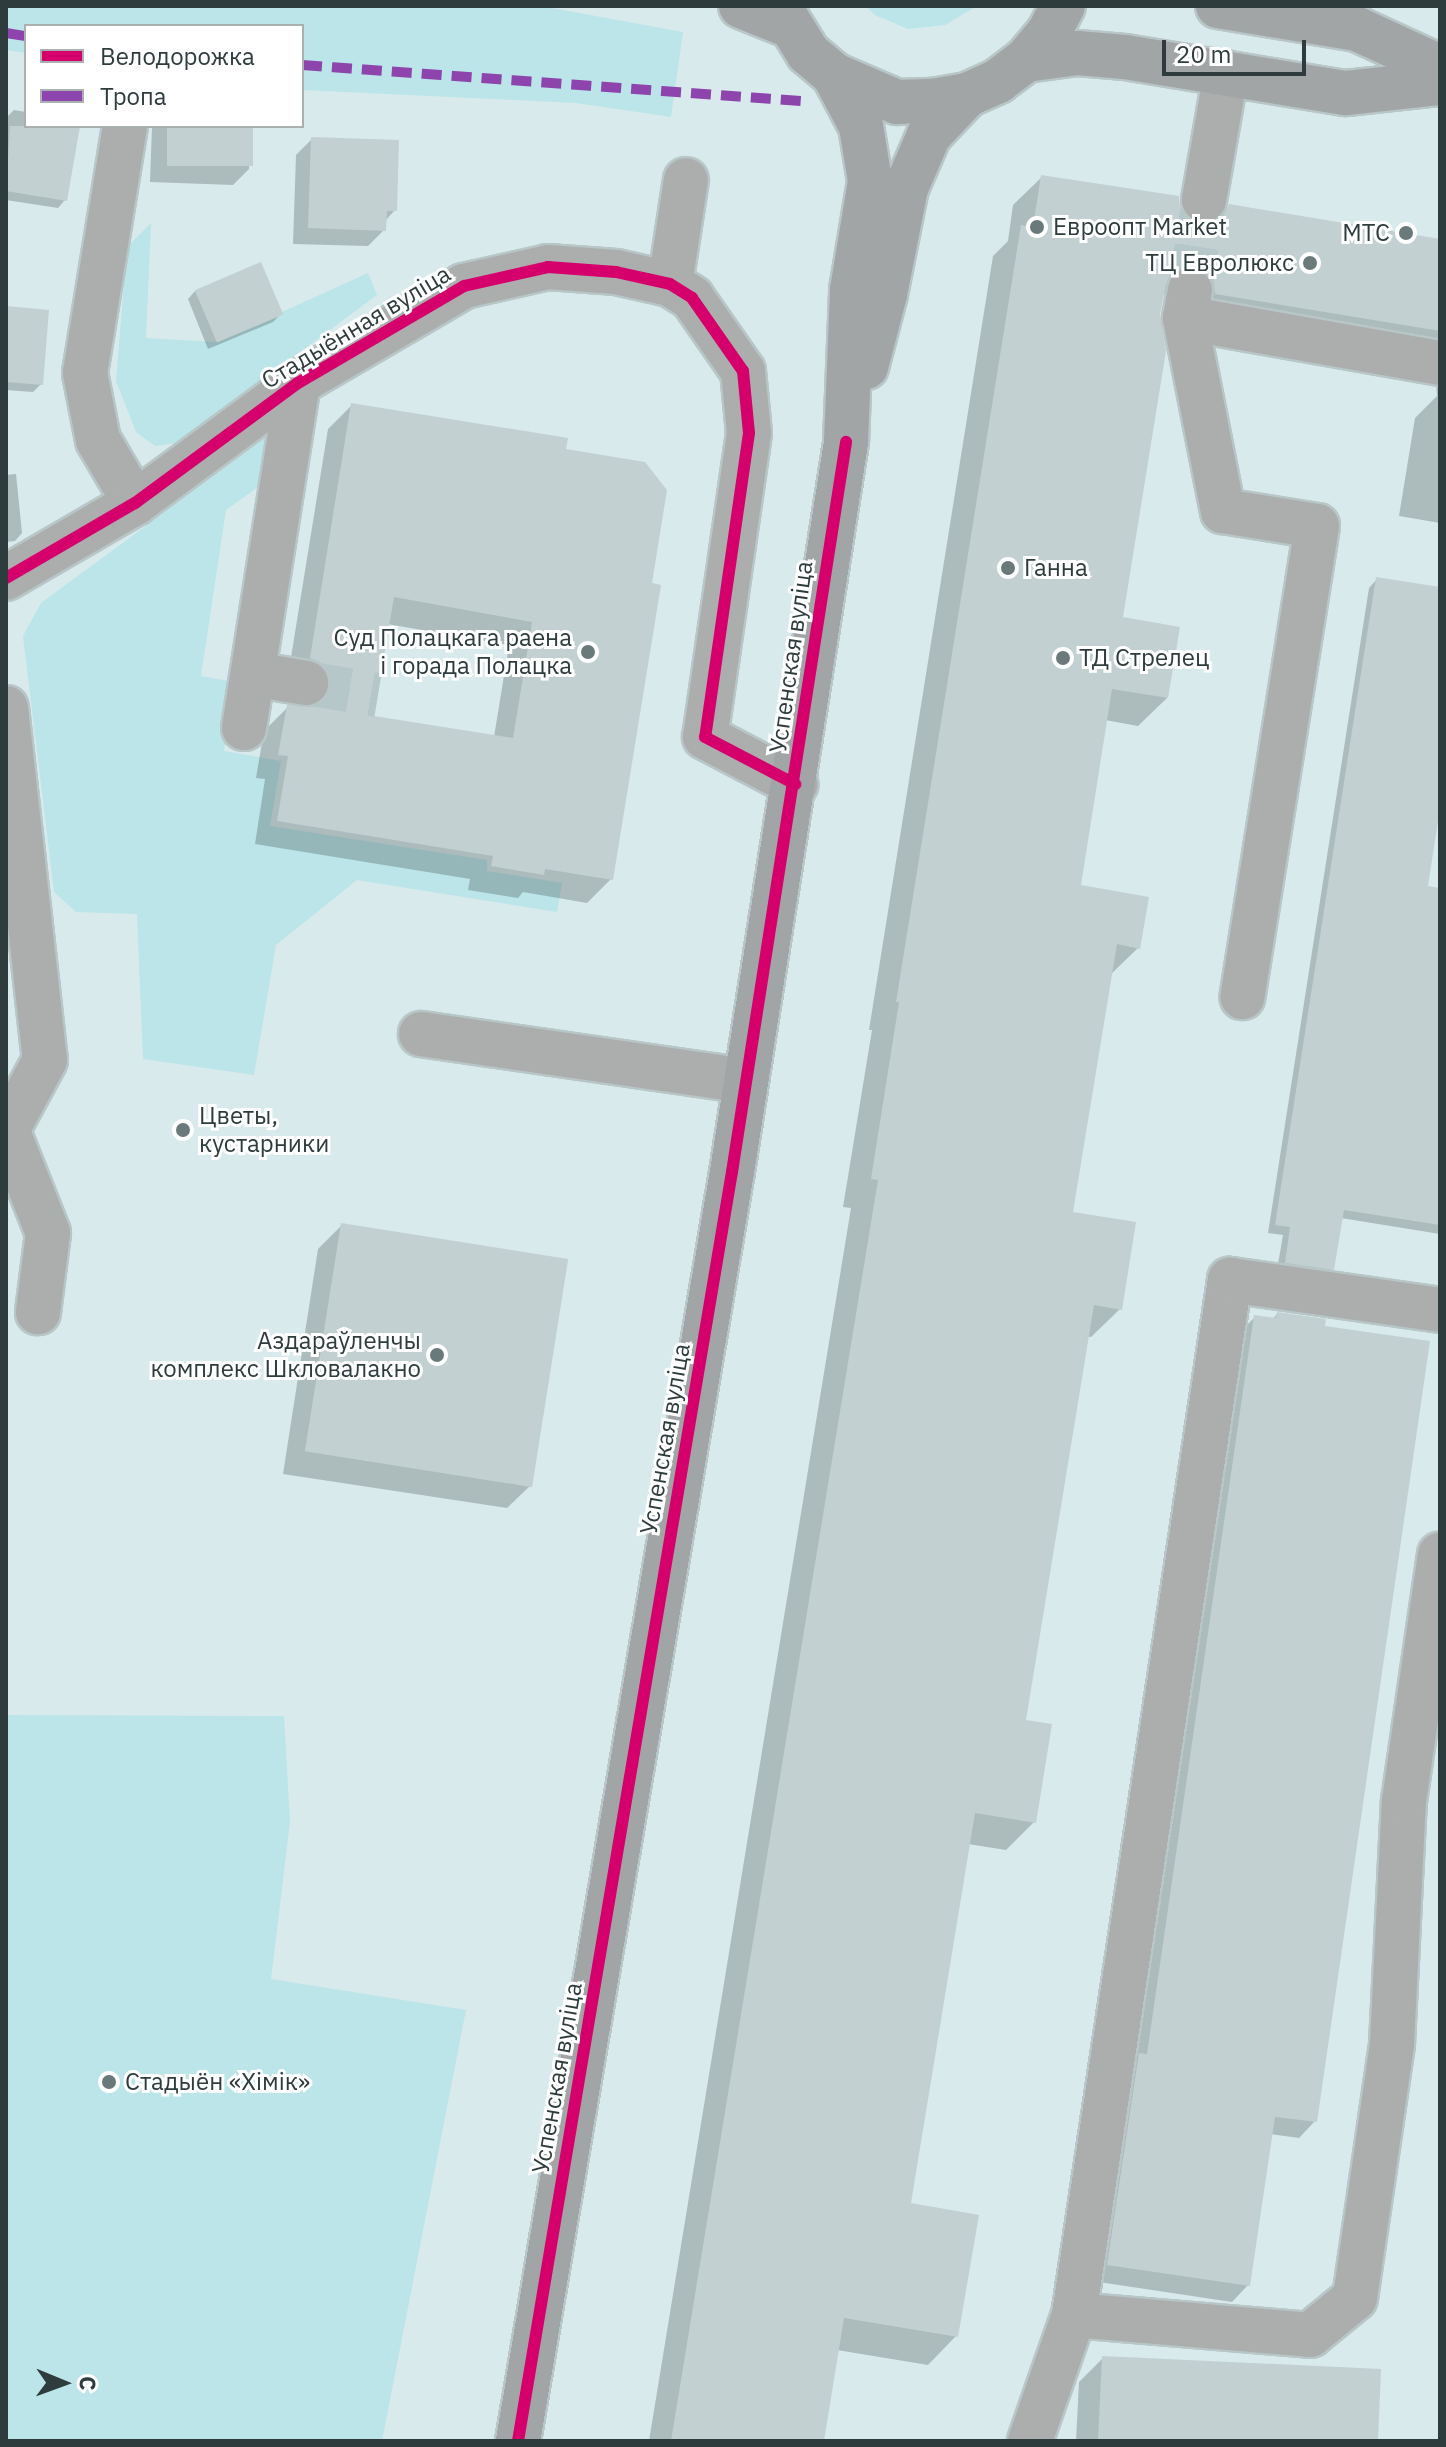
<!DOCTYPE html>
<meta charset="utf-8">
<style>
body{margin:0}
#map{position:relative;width:1446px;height:2447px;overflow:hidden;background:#d8eaec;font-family:"IBM Plex Sans",sans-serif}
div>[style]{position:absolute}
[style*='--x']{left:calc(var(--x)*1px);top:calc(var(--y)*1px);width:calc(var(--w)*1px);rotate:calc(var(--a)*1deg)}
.green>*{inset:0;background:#bbe5e9}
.shadow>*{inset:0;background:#0003}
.building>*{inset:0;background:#c2d0d2;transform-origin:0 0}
.minor-tunnel>*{height:44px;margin-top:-22px;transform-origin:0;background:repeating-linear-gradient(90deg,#b6c7c9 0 44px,transparent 0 66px)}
.roads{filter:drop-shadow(2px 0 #b8c6c7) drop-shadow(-2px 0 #b8c6c7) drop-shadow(0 2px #b8c6c7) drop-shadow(0 -2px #b8c6c7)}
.minor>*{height:44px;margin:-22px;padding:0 22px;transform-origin:22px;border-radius:22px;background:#abaead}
.major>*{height:44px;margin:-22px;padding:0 22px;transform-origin:22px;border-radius:22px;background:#a2a5a5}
.quiet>*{height:10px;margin-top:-5px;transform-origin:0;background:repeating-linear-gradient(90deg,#8e44ad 0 20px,transparent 0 30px)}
.cycleway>*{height:12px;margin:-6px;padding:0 6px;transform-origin:6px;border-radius:6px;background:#d6006c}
.dots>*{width:22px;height:22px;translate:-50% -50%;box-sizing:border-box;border:4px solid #fff;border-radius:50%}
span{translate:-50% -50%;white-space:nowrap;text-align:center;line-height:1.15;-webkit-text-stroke:6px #fff;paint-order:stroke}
.poi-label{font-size:24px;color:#2e3c3d}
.left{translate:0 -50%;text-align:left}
.right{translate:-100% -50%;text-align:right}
.street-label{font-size:24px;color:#2e3c3d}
.frame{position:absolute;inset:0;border:8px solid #2e3c3d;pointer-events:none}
.legend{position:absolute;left:24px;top:24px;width:280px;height:104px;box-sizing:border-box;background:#fff;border:2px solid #abb1b1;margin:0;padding:10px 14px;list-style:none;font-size:24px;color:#2e3c3d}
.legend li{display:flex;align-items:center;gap:16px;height:40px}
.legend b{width:40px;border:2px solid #abb1b1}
.north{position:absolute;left:24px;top:2343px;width:80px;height:80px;-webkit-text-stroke:6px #fff;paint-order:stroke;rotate:91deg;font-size:22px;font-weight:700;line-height:32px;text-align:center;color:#2e3c3d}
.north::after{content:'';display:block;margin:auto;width:28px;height:36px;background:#2e3c3d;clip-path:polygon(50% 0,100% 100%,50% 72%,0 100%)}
.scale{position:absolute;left:1162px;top:40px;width:144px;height:36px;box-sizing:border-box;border:4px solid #2e3c3d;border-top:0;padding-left:10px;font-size:24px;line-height:28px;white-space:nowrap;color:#2e3c3d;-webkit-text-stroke:6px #fff;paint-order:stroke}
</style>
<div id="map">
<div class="green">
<div style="clip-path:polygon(6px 6px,541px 6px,683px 32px,671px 117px,576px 103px,302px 90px,302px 26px,26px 26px,26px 53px,6px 50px)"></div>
<div style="clip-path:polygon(865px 6px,977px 6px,945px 25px,908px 29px,875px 15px)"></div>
<div style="clip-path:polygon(151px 223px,146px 338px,216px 342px,368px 273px,377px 295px,177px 443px,155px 446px,136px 432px,116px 381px,127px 247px)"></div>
<div style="clip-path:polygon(268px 436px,261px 485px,226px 510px,201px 676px,234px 682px,224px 751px,281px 761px,270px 826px,487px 860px,487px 871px,562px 883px,557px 912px,357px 880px,276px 945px,254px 1075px,143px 1059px,137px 914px,76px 912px,54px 892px,23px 636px,41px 603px)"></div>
<div style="clip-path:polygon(6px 1715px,284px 1716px,290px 1822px,271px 1979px,466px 2010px,382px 2441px,6px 2441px)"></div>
</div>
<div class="shadow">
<div style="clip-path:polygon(14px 110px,26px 112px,26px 126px,78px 126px,65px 200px,58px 208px,6px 200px,6px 118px)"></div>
<div style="clip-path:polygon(152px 126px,251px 126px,249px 169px,233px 185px,150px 182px)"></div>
<div style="clip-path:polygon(312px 139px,395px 210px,385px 221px,384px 230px,368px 246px,293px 244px,296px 155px)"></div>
<div style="clip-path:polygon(1042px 177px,1178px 209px,1186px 220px,1200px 227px,1209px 226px,1229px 206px,1440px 241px,1440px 523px,1399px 516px,1415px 418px,1437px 396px,1436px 382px,1162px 293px,1121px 619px,1167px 698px,1138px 726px,1105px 720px,1078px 887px,1138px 948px,1110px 975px,1071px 1214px,1120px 1309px,1091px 1337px,1086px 1336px,1024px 1721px,1034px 1822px,1006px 1850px,968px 1844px,909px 2205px,956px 2336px,928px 2365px,837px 2350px,822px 2441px,649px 2441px,851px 1208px,843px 1207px,872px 1030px,869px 1030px,993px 256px,1008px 241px,1013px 205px)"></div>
<div style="clip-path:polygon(195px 291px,281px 314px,273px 322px,208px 349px,188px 299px)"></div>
<div style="clip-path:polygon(6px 308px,41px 384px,33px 392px,6px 390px)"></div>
<div style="clip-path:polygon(evenodd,352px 405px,650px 585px,611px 879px,587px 903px,523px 892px,518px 898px,468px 890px,470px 879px,255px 844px,265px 779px,256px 778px,264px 731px,288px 707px,307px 708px,306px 698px,287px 682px,328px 429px,352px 405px,387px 624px,509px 645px,494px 737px,372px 717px,387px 624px)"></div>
<div style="clip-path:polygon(16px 474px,22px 533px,15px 541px,6px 542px,6px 475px)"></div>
<div style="clip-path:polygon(1377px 579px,1440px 589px,1440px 795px,1426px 888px,1440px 890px,1440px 1234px,1341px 1218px,1332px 1269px,1324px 1277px,1277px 1270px,1283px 1235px,1268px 1233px,1369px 588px)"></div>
<div style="clip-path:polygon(342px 1225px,531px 1485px,507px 1508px,283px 1474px,318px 1249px)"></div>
<div style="clip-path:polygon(1277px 1314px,1315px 2121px,1299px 2138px,1270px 2134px,1248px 2285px,1232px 2302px,1092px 2281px,1239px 1333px,1255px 1317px,1272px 1320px)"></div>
<div style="clip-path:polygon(1103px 2358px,1376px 2441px,1076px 2441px,1079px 2382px)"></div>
</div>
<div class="building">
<div style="clip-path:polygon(10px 126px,80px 126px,67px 201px,6px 191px)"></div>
<div style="left:167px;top:126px;width:86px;height:40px"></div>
<div style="clip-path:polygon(311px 137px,399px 140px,397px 211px,387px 211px,386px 231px,308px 228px)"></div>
<div style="clip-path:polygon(1041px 175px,1179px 196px,1180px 208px,1187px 219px,1201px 225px,1212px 224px,1223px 217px,1229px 204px,1440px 239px,1440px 331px,1215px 294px,1214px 282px,1207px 271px,1194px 265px,1181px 267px,1170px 275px,1166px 285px,1160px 314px,1166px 351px,1123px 617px,1180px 627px,1168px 698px,1112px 689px,1081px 885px,1149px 897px,1140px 949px,1117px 944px,1073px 1212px,1136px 1222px,1122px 1310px,1094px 1305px,1026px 1720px,1052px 1724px,1036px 1823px,975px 1813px,911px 2203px,979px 2215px,958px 2337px,844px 2318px,824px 2441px,671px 2441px,878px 1180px,871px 1179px,899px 1002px,896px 1002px,1021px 225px,1033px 227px)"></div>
<div style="left:261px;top:262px;width:57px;height:72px;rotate:67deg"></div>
<div style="clip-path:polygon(6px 306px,49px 310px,43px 385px,6px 382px)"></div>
<div style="clip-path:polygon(evenodd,351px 403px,568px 438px,566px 449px,645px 462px,667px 490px,652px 583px,661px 585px,613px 880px,545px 869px,544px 875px,491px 866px,493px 856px,277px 821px,288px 756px,278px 755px,287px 705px,315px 706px,325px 699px,330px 688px,329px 674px,321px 663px,310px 658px,351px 403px,394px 597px,532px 622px,513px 738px,374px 716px,394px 597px)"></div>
<div style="clip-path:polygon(1376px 577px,1440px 587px,1440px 808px,1428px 886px,1440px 888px,1440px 1225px,1344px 1210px,1334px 1270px,1285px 1263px,1290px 1227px,1275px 1225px)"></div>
<div style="left:341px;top:1223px;width:230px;height:231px;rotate:9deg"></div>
<div style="clip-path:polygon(1277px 1312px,1326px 1319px,1325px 1326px,1430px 1341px,1317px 2122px,1275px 2117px,1250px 2286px,1107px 2265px,1139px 2053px,1147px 2054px,1254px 1315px,1276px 1318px)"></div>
<div style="clip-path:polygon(1102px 2356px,1381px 2369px,1378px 2441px,1098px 2441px)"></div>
</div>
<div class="minor-tunnel">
<div style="--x:1190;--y:290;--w:91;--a:-81.2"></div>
<div style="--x:306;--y:683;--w:73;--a:9.5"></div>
</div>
<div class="roads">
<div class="minor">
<div style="--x:125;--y:126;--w:250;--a:99.2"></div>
<div style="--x:85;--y:373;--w:68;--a:79"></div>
<div style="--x:98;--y:440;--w:73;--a:59.6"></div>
<div style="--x:1204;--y:200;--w:129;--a:-80.2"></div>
<div style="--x:670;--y:284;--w:105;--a:-81.3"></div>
<div style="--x:1190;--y:290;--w:28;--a:100"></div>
<div style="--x:1185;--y:318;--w:197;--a:78.9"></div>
<div style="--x:1223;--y:511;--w:95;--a:9.1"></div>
<div style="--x:1317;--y:526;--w:477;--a:99"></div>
<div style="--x:1185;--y:318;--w:259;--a:10"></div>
<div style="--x:6;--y:578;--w:149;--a:-30.2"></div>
<div style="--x:135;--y:503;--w:202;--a:-36.4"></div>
<div style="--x:298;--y:383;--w:192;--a:-30.3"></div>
<div style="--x:464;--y:286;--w:86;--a:-12.7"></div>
<div style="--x:548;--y:267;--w:68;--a:4.2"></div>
<div style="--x:616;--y:272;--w:55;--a:12.5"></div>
<div style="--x:670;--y:284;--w:26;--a:32"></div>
<div style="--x:692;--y:298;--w:89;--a:55.1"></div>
<div style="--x:743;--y:371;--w:62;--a:84.5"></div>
<div style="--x:749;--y:433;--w:307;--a:98.2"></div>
<div style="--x:705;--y:737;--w:102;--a:27.6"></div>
<div style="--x:253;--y:674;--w:54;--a:9.6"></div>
<div style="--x:6;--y:708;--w:354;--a:83.7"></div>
<div style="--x:45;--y:1060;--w:82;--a:118.4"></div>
<div style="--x:244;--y:728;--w:349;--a:-81.1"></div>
<div style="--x:421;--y:1034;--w:328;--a:8.2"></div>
<div style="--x:8;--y:1132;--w:109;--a:68.4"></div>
<div style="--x:48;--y:1233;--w:80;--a:97.2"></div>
<div style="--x:1074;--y:2315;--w:237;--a:4.8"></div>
<div style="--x:1310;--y:2335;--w:58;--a:-39.4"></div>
<div style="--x:1355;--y:2298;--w:257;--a:-81.7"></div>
<div style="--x:1392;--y:2044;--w:243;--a:-87.2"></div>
<div style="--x:1404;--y:1801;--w:249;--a:-81.7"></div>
<div style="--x:1030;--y:2441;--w:133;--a:-70.8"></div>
<div style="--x:1074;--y:2315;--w:1047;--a:-81.43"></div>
<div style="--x:1230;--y:1280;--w:212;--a:8.1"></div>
</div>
<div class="major">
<div style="--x:741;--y:6;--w:51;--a:22"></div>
<div style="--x:779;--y:6;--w:55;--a:58.3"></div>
<div style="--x:808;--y:53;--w:34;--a:40"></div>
<div style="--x:834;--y:75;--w:69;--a:23.2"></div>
<div style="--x:897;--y:102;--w:36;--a:-2"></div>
<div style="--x:933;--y:101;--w:35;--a:-10"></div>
<div style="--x:967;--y:95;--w:34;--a:-24"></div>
<div style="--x:998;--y:81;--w:35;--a:-37"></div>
<div style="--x:1026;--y:60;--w:34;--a:-50"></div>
<div style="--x:1048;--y:34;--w:32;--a:-62"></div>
<div style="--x:1218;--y:6;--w:141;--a:9.4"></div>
<div style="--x:1357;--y:29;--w:91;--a:24.6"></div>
<div style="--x:1026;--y:60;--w:52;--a:-7.7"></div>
<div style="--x:1078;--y:53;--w:47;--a:4.9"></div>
<div style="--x:1125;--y:57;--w:224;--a:9.3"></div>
<div style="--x:1346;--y:93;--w:95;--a:-6.1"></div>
<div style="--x:866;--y:367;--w:75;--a:-75.4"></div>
<div style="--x:885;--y:294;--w:108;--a:-78.8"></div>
<div style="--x:906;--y:188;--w:58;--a:-66.5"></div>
<div style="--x:929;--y:135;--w:55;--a:-46.5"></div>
<div style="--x:518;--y:2441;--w:1287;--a:-80.43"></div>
<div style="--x:732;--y:1172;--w:739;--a:-81.12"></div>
<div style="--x:846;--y:442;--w:152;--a:-87.7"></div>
<div style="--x:852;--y:290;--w:110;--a:-80.6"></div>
<div style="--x:870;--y:181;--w:56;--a:-99.3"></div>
<div style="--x:861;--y:126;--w:58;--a:-117.9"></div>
</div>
</div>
<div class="quiet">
<div style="--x:6;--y:33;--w:20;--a:9"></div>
<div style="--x:302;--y:65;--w:500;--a:4.13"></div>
</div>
<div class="cycleway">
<div style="--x:6;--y:578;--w:149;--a:-30.2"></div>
<div style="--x:135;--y:503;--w:202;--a:-36.4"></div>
<div style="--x:298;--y:383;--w:192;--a:-30.3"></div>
<div style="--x:464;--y:286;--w:86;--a:-12.7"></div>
<div style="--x:548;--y:267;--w:68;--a:4.2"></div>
<div style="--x:616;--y:272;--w:55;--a:12.5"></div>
<div style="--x:670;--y:284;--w:26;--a:32"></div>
<div style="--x:692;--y:298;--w:89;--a:55.1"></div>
<div style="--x:743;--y:371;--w:62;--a:84.5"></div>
<div style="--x:749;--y:433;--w:307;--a:98.2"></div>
<div style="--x:705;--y:737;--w:102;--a:27.6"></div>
<div style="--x:518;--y:2441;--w:1287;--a:-80.43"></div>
<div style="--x:732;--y:1172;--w:739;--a:-81.12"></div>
</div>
<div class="dots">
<div style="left:1037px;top:227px;background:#6a797a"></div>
<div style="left:1406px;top:233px;background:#6a797a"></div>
<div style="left:1310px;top:263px;background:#6a797a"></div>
<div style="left:1008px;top:568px;background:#6a797a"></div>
<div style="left:588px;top:652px;background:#6a797a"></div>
<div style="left:1063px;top:658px;background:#6a797a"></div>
<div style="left:183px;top:1130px;background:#6a797a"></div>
<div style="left:437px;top:1355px;background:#6a797a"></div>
<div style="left:109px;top:2082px;background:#6a797a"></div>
</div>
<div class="poi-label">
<span class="left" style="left:1053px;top:227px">Евроопт Market</span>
<span class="right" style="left:1390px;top:233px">МТС</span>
<span class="right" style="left:1294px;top:263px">ТЦ Евролюкс</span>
<span class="left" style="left:1024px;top:568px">Ганна</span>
<span class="right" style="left:572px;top:652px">Суд Полацкага раена<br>і горада Полацка</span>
<span class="left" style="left:1079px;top:658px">ТД Стрелец</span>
<span class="left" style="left:199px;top:1130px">Цветы,<br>кустарники</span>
<span class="right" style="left:421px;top:1355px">Аздараўленчы<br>комплекс Шкловалакно</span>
<span class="left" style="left:125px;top:2082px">Стадыён «Хімік»</span>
</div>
<div class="street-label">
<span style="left:356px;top:327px;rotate:-31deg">Стадыённая вуліца</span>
<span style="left:791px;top:657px;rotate:-82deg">Успенская вуліца</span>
<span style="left:665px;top:1439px;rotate:-80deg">Успенская вуліца</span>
<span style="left:557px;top:2078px;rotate:-80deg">Успенская вуліца</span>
</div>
<div class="frame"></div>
<ul class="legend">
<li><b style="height:10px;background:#d6006c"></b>Велодорожка</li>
<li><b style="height:10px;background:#8e44ad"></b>Тропа</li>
</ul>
<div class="north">С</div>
<div class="scale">20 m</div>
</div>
